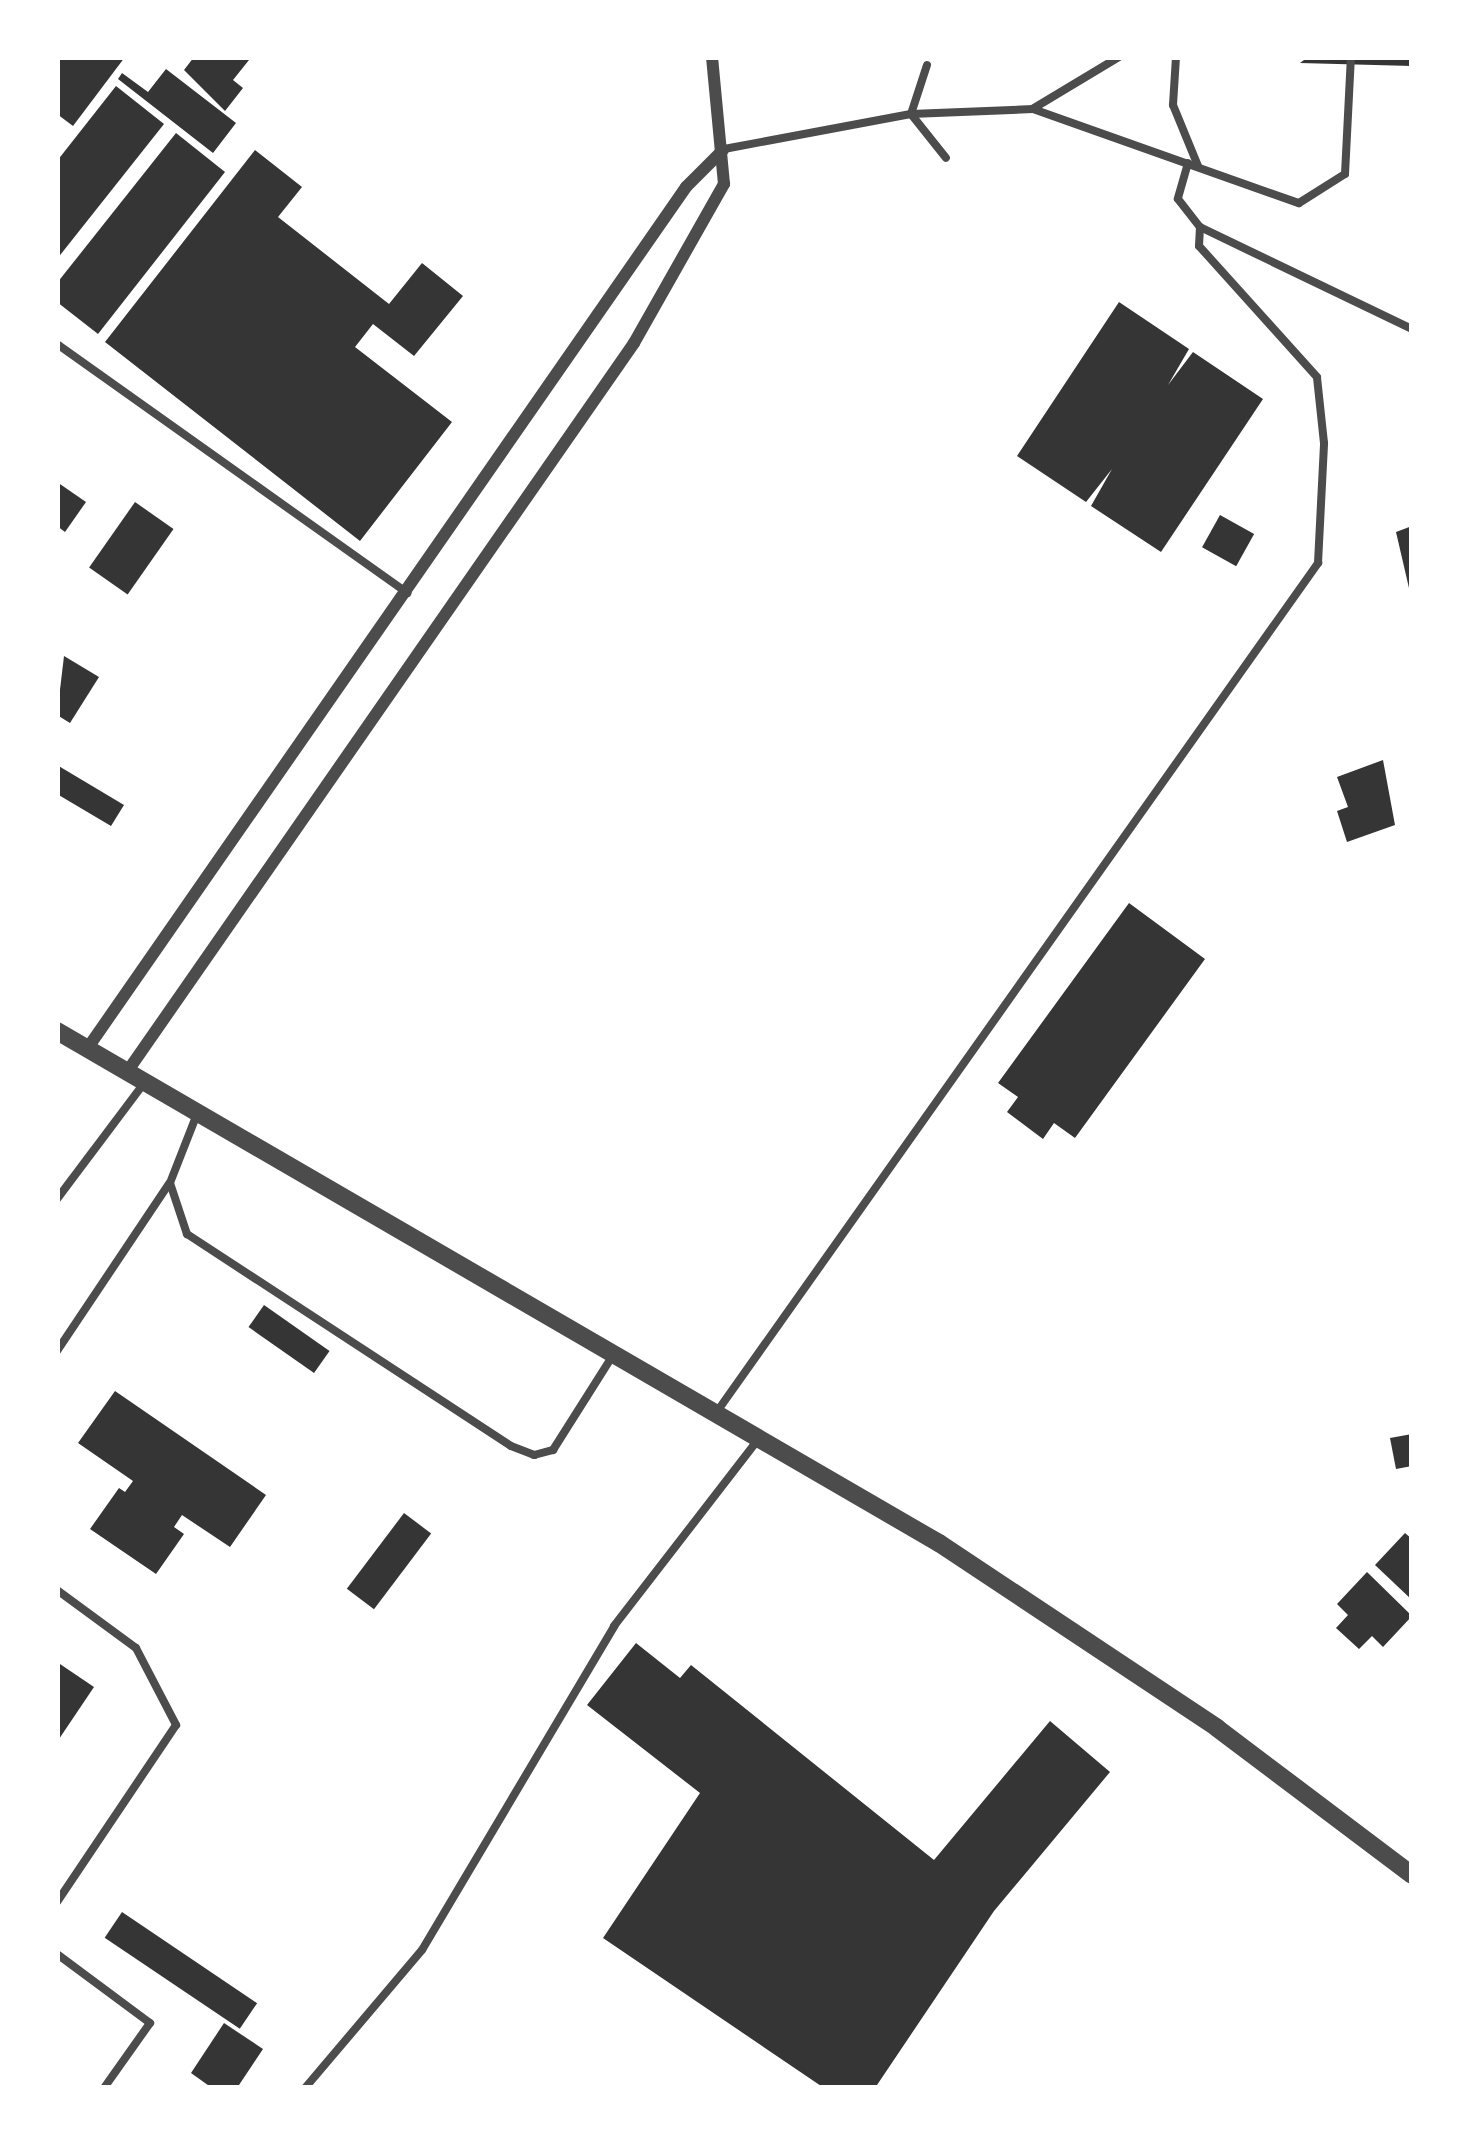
<!DOCTYPE html>
<style>
body{margin:0}
#map{position:relative;width:1469px;height:2145px;overflow:hidden;background:#fff;font-family:"Open Sans",sans-serif}
div>[style]{position:absolute}
[style*='--x']{left:calc(var(--x)*1px);top:calc(var(--y)*1px);width:calc(var(--w)*1px);rotate:calc(var(--a)*1deg)}
.building>*{inset:0;background:#353535;transform-origin:0 0}
.service>*{height:8px;margin:-4px;padding:0 4px;transform-origin:4px;border-radius:4px;background:#4c4c4c}
.minor>*{height:12px;margin:-6px;padding:0 6px;transform-origin:6px;border-radius:6px;background:#4c4c4c}
.tertiary>*{height:18px;margin:-9px;padding:0 9px;transform-origin:9px;border-radius:9px;background:#4c4c4c}
span{translate:-50% -50%;white-space:nowrap;text-align:center;line-height:1.15;-webkit-text-stroke:9px #fff;paint-order:stroke}
.frame{position:absolute;inset:0;border:60px solid #fff;pointer-events:none}
</style>
<div id="map">
<div class="building">
<div style="clip-path:polygon(57px 57px,125px 57px,73px 126px,57px 114px)"></div>
<div style="clip-path:polygon(194px 57px,249px 60px,233px 80px,243px 88px,225px 111px,184px 70px)"></div>
<div style="clip-path:polygon(1308px 57px,1412px 57px,1412px 66px,1300px 63px)"></div>
<div style="clip-path:polygon(166px 69px,236px 123px,213px 153px,118px 79px,122px 73px,148px 92px)"></div>
<div style="clip-path:polygon(116px 86px,164px 124px,57px 259px,57px 161px)"></div>
<div style="clip-path:polygon(176px 133px,225px 172px,98px 334px,57px 302px,57px 283px)"></div>
<div style="clip-path:polygon(255px 150px,302px 187px,278px 217px,389px 304px,422px 263px,463px 296px,414px 356px,373px 324px,355px 347px,452px 422px,360px 541px,105px 342px)"></div>
<div style="clip-path:polygon(1119px 302px,1189px 349px,1168px 385px,1193px 352px,1263px 399px,1161px 552px,1091px 506px,1112px 469px,1086px 502px,1017px 456px)"></div>
<div style="clip-path:polygon(57px 482px,86px 502px,65px 532px,57px 526px)"></div>
<div style="left:135px;top:502px;width:47px;height:80px;rotate:35deg"></div>
<div style="left:1220px;top:515px;width:39px;height:37px;rotate:29deg"></div>
<div style="clip-path:polygon(1412px 526px,1412px 601px,1396px 532px)"></div>
<div style="clip-path:polygon(64px 656px,99px 677px,70px 723px,57px 715px)"></div>
<div style="clip-path:polygon(1383px 760px,1395px 825px,1347px 842px,1337px 811px,1348px 807px,1337px 777px)"></div>
<div style="clip-path:polygon(57px 765px,124px 805px,111px 826px,57px 794px)"></div>
<div style="clip-path:polygon(1129px 903px,1205px 959px,1075px 1138px,1054px 1123px,1043px 1139px,1007px 1112px,1018px 1097px,998px 1083px)"></div>
<div style="left:264px;top:1305px;width:80px;height:27px;rotate:35deg"></div>
<div style="clip-path:polygon(115px 1391px,266px 1495px,230px 1547px,182px 1515px,174px 1527px,184px 1534px,156px 1574px,90px 1529px,119px 1488px,125px 1492px,133px 1481px,78px 1443px)"></div>
<div style="clip-path:polygon(1412px 1434px,1412px 1466px,1396px 1469px,1390px 1438px)"></div>
<div style="left:404px;top:1513px;width:34px;height:95px;rotate:37deg"></div>
<div style="clip-path:polygon(1405px 1533px,1412px 1539px,1412px 1600px,1375px 1565px)"></div>
<div style="clip-path:polygon(1367px 1572px,1412px 1616px,1383px 1647px,1372px 1636px,1359px 1649px,1336px 1628px,1348px 1615px,1337px 1604px)"></div>
<div style="clip-path:polygon(636px 1643px,680px 1678px,691px 1665px,934px 1860px,1050px 1721px,1110px 1772px,994px 1911px,875px 2088px,824px 2088px,603px 1938px,700px 1793px,587px 1705px)"></div>
<div style="clip-path:polygon(57px 1662px,94px 1687px,57px 1742px)"></div>
<div style="left:122px;top:1912px;width:163px;height:31px;rotate:34deg"></div>
<div style="clip-path:polygon(224px 2023px,263px 2049px,237px 2088px,212px 2088px,191px 2073px)"></div>
</div>
<div class="service">
<div style="--x:1176;--y:57;--w:48;--a:93.6"></div>
<div style="--x:1173;--y:105;--w:66;--a:67.7"></div>
<div style="--x:927;--y:65;--w:52;--a:108.1"></div>
<div style="--x:911;--y:114;--w:56;--a:51.5"></div>
<div style="--x:1034;--y:108;--w:99;--a:-31"></div>
<div style="--x:724;--y:149;--w:190;--a:-10.6"></div>
<div style="--x:911;--y:114;--w:122;--a:-2.3"></div>
<div style="--x:1033;--y:109;--w:282;--a:19.5"></div>
<div style="--x:1299;--y:203;--w:54;--a:-32.2"></div>
<div style="--x:1345;--y:174;--w:117;--a:-87.1"></div>
<div style="--x:1188;--y:163;--w:37;--a:106"></div>
<div style="--x:1178;--y:199;--w:36;--a:52"></div>
<div style="--x:1200;--y:227;--w:235;--a:25.7"></div>
<div style="--x:57;--y:344;--w:430;--a:35.4"></div>
<div style="--x:197;--y:1114;--w:74;--a:111.4"></div>
<div style="--x:170;--y:1183;--w:54;--a:71.6"></div>
<div style="--x:187;--y:1234;--w:387;--a:33.2"></div>
<div style="--x:511;--y:1446;--w:25;--a:21"></div>
<div style="--x:534;--y:1455;--w:20;--a:-15"></div>
<div style="--x:553;--y:1450;--w:112;--a:-57.7"></div>
<div style="--x:57;--y:1199;--w:145;--a:-53.1"></div>
<div style="--x:57;--y:1351;--w:201;--a:-56.2"></div>
<div style="--x:716;--y:1413;--w:1042;--a:-54.69"></div>
<div style="--x:1318;--y:563;--w:120;--a:-87.1"></div>
<div style="--x:1324;--y:443;--w:66;--a:-96.1"></div>
<div style="--x:1317;--y:377;--w:176;--a:-132"></div>
<div style="--x:1199;--y:246;--w:19;--a:-87"></div>
<div style="--x:57;--y:1590;--w:98;--a:36.3"></div>
<div style="--x:136;--y:1648;--w:87;--a:62.5"></div>
<div style="--x:176;--y:1725;--w:213;--a:123.9"></div>
<div style="--x:57;--y:1954;--w:116;--a:36.6"></div>
<div style="--x:150;--y:2023;--w:80;--a:125.3"></div>
<div style="--x:305;--y:2088;--w:181;--a:-49.7"></div>
<div style="--x:422;--y:1950;--w:377;--a:-59.3"></div>
<div style="--x:614;--y:1626;--w:235;--a:-52.3"></div>
</div>
<div class="minor">
<div style="--x:87;--y:1049;--w:1050;--a:-55.2"></div>
<div style="--x:686;--y:187;--w:52;--a:-45"></div>
<div style="--x:127;--y:1072;--w:888;--a:-55.18"></div>
<div style="--x:634;--y:343;--w:183;--a:-60.5"></div>
<div style="--x:724;--y:184;--w:128;--a:-95.4"></div>
</div>
<div class="tertiary">
<div style="--x:57;--y:1031;--w:1020;--a:30.14"></div>
<div style="--x:939;--y:1543;--w:334;--a:33.6"></div>
<div style="--x:1217;--y:1728;--w:244;--a:37"></div>
</div>
<div class="frame"></div>
</div>
